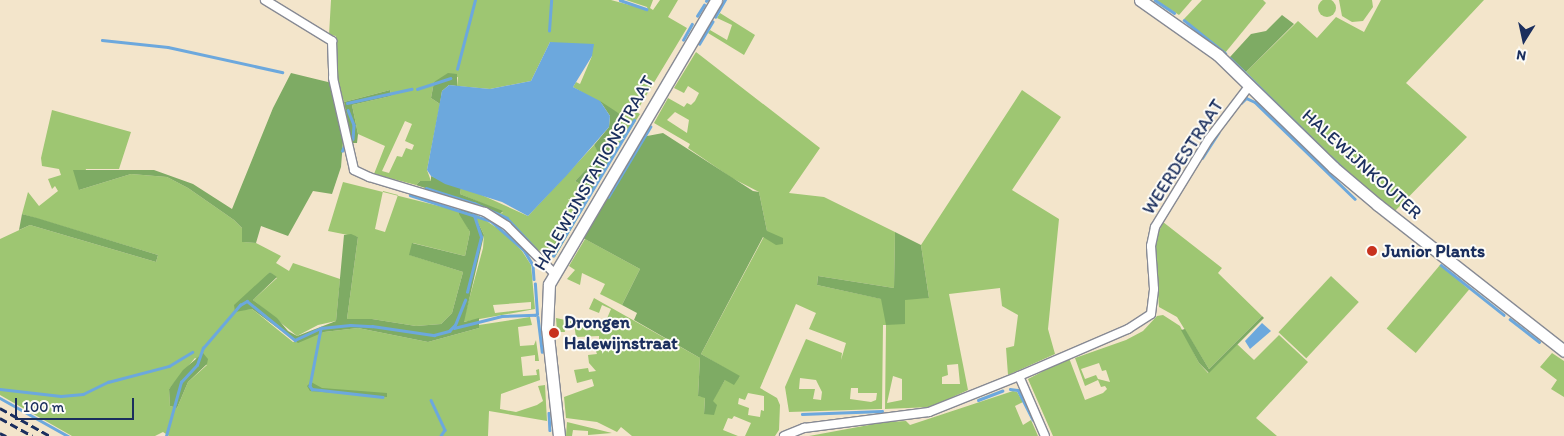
<!DOCTYPE html>
<style>
body{margin:0}
#map{position:relative;width:1564px;height:436px;overflow:hidden;background:#f3e5cb;font-family:Itim,sans-serif}
div>[style]{position:absolute}
[style*='--x']{left:calc(var(--x)*1px);top:calc(var(--y)*1px);width:calc(var(--w)*1px);rotate:calc(var(--a)*1deg)}
.green>*{inset:0;background:#9ec672;transform-origin:0 0}
.round{border-radius:50%}
.forest>*{inset:0;background:#7eab64}
.water>*{inset:0;background:#6ca8dd}
.stream>*{height:2.5px;margin:-1.25px;padding:0 1.25px;transform-origin:1.25px;border-radius:1.25px;background:#6ca8dd}
.roads{filter:drop-shadow(1px 0 #878a94) drop-shadow(-1px 0 #878a94) drop-shadow(0 1px #878a94) drop-shadow(0 -1px #878a94)}
.street>*{height:8px;margin:-4px;padding:0 4px;transform-origin:4px;border-radius:4px;background:#fff}
.secondary>*{height:11px;margin:-5.5px;padding:0 5.5px;transform-origin:5.5px;border-radius:5.5px;background:#fff}
.rail>*{height:2.5px;margin-top:-1.25px;transform-origin:0;background:repeating-linear-gradient(90deg,#1b2f5e 0 8px,transparent 0 12px)}
.dots>*{width:14px;height:14px;translate:-50% -50%;box-sizing:border-box;border:2px solid #fdfcf7;border-radius:50%}
span{translate:-50% -50%;white-space:nowrap;text-align:center;line-height:1.15;-webkit-text-stroke:4px #fdfcf7;paint-order:stroke}
.street-label{font-size:18px;color:#1b2f5e}
.poi-label{font-size:18px;color:#1b2f5e;font-weight:700}
.left{translate:0 -50%;text-align:left}
.north{position:absolute;left:1499px;top:15px;width:50px;height:50px;-webkit-text-stroke:4px #fdfcf7;paint-order:stroke;rotate:190deg;font-size:14px;font-weight:700;line-height:20px;text-align:center;color:#1b2f5e}
.north::after{content:'';display:block;margin:auto;width:18px;height:22px;background:#1b2f5e;clip-path:polygon(50% 0,100% 100%,50% 72%,0 100%)}
.scale{position:absolute;left:15px;top:398px;width:119px;height:22px;box-sizing:border-box;border:2px solid #1b2f5e;border-top:0;padding-left:6px;font-size:15px;line-height:18px;white-space:nowrap;color:#1b2f5e;-webkit-text-stroke:4px #fdfcf7;paint-order:stroke}
</style>
<div id="map">
<div class="green">
<div class="round" style="left:1318px;top:-1px;width:18px;height:18px"></div>
<div style="clip-path:polygon(evenodd,331px 0,611px 0,648px 10px,647px 7px,626px 0,653px 0,650px 8px,653px 10px,660px 0,678px 0,668px 17px,687px 28px,638px 109px,629px 108px,640px 114px,617px 151px,608px 147px,623px 116px,573px 87px,576px 82px,580px 84px,592px 56px,550px 42px,531px 81px,490px 89px,457px 86px,458px 77px,434px 82px,431px 98px,440px 104px,427px 170px,431px 181px,420px 181px,416px 185px,374px 174px,385px 146px,358px 134px,352px 105px,391px 96px,390px 90px,344px 102px,337px 78px,336px 36px,329px 35px,331px 0,405px 121px,412px 124px,405px 141px,414px 145px,412px 150px,406px 148px,402px 157px,397px 156px,389px 173px,382px 171px,405px 121px)"></div>
<div style="clip-path:polygon(1156px 0,1192px 0,1179px 15px)"></div>
<div style="clip-path:polygon(1202px 0,1263px 0,1266px 3px,1225px 53px,1184px 19px)"></div>
<div style="clip-path:polygon(1339px 0,1372px 0,1373px 7px,1363px 21px,1352px 22px,1342px 16px)"></div>
<div style="clip-path:polygon(1381px 0,1484px 0,1406px 83px,1467px 137px,1394px 212px,1331px 157px,1246px 72px,1298px 21px,1317px 38px,1336px 17px,1364px 32px)"></div>
<div style="clip-path:polygon(720px 13px,755px 35px,744px 55px,708px 33px,710px 30px,727px 40px,732px 25px,717px 18px)"></div>
<div style="clip-path:polygon(evenodd,696px 52px,820px 148px,789px 193px,824px 197px,895px 232px,894px 288px,818px 276px,817px 285px,882px 299px,929px 298px,921px 245px,1022px 90px,1061px 117px,1012px 190px,1059px 219px,1048px 329px,1055px 354px,1008px 375px,1006px 348px,1014px 346px,1018px 315px,1002px 306px,1000px 288px,949px 294px,968px 390px,931px 407px,885px 409px,886px 325px,883px 325px,882px 409px,789px 412px,785px 387px,806px 339px,842px 353px,841px 360px,846px 343px,809px 329px,816px 313px,796px 304px,760px 388px,777px 398px,780px 405px,779px 430px,775px 436px,745px 436px,751px 423px,734px 416px,732px 419px,728px 418px,723px 430px,738px 436px,632px 436px,621px 427px,617px 432px,597px 422px,566px 418px,564px 397px,594px 386px,592px 379px,577px 383px,574px 370px,588px 368px,589px 372px,596px 371px,589px 363px,588px 355px,597px 354px,592px 341px,599px 340px,599px 336px,576px 337px,574px 324px,564px 325px,565px 332px,557px 332px,556px 318px,603px 328px,611px 309px,602px 305px,599px 313px,589px 309px,594px 298px,700px 358px,698px 396px,705px 397px,704px 414px,725px 380px,740px 377px,701px 354px,767px 231px,759px 192px,732px 178px,688px 148px,690px 144px,654px 123px,668px 98px,684px 107px,687px 103px,691px 105px,695px 101px,699px 93px,688px 86px,684px 93px,674px 88px,696px 52px,675px 112px,689px 120px,687px 133px,667px 120px,675px 112px,696px 52px,958px 364px,960px 384px,942px 384px,942px 377px,948px 375px,947px 365px,958px 364px,696px 52px,893px 376px,902px 379px,902px 400px,887px 403px,893px 376px,696px 52px,800px 378px,816px 380px,822px 392px,821px 400px,813px 399px,815px 389px,799px 389px,800px 378px,696px 52px,851px 388px,858px 388px,858px 393px,877px 393px,876px 400px,871px 402px,850px 399px,851px 388px,696px 52px,748px 393px,764px 396px,764px 411px,761px 410px,760px 417px,748px 415px,749px 408px,738px 404px,739px 398px,745px 400px,748px 393px)"></div>
<div style="clip-path:polygon(evenodd,52px 110px,131px 132px,119px 169px,86px 169px,79px 190px,131px 174px,167px 177px,188px 188px,234px 220px,242px 228px,243px 242px,256px 243px,281px 256px,276px 263px,289px 271px,293px 263px,340px 279px,336px 321px,318px 325px,297px 336px,253px 300px,277px 278px,270px 272px,241px 310px,252px 309px,293px 342px,324px 332px,358px 328px,428px 342px,479px 328px,479px 325px,530px 317px,532px 325px,518px 327px,520px 346px,534px 345px,536px 340px,539px 361px,535px 361px,535px 355px,521px 357px,523px 376px,537px 375px,536px 370px,539px 369px,540px 380px,501px 394px,500px 409px,516px 412px,537px 405px,543px 401px,538px 386px,545px 385px,547px 421px,489px 411px,488px 436px,169px 436px,163px 432px,155px 436px,72px 436px,0 395px,0 239px,30px 225px,156px 262px,158px 255px,22px 214px,28px 192px,39px 206px,58px 191px,55px 186px,52px 189px,48px 179px,61px 175px,59px 169px,42px 166px,41px 158px,52px 110px,195px 358px,207px 365px,188px 382px,177px 408px,170px 406px,169px 389px,195px 358px)"></div>
<div style="clip-path:polygon(594px 145px,599px 152px,597px 158px,575px 181px,587px 188px,551px 254px,537px 250px,525px 236px,498px 216px,503px 212px,460px 194px,461px 188px,475px 192px,528px 216px)"></div>
<div style="clip-path:polygon(evenodd,343px 182px,459px 211px,470px 232px,465px 256px,413px 243px,410px 255px,463px 272px,452px 313px,441px 324px,416px 326px,372px 319px,347px 319px,358px 237px,328px 231px,343px 182px,383px 191px,398px 195px,385px 232px,375px 229px,383px 191px)"></div>
<div style="clip-path:polygon(evenodd,473px 212px,506px 234px,522px 251px,531px 265px,535px 309px,463px 322px,483px 248px,484px 235px,473px 212px,531px 302px,531px 309px,495px 313px,493px 305px,531px 302px)"></div>
<div style="clip-path:polygon(1163px 222px,1222px 268px,1218px 273px,1262px 316px,1209px 369px,1177px 317px,1159px 307px,1154px 243px)"></div>
<div style="clip-path:polygon(585px 239px,640px 269px,622px 305px,600px 294px,605px 284px,582px 273px,580px 285px,567px 279px,575px 270px,569px 266px)"></div>
<div style="left:1440px;top:265px;width:38px;height:83px;rotate:40deg"></div>
<div style="left:1331px;top:276px;width:38px;height:77px;rotate:43deg"></div>
<div style="clip-path:polygon(evenodd,1163px 315px,1180px 326px,1199px 363px,1208px 373px,1237px 344px,1254px 360px,1279px 335px,1308px 362px,1256px 418px,1277px 436px,1053px 436px,1028px 379px,1069px 358px,1085px 400px,1103px 393px,1107px 389px,1105px 386px,1101px 387px,1098px 380px,1085px 386px,1075px 358px,1126px 340px,1143px 331px,1157px 316px,1163px 315px,1099px 363px,1102px 371px,1106px 370px,1110px 382px,1098px 379px,1096px 375px,1085px 379px,1081px 369px,1099px 363px)"></div>
<div style="clip-path:polygon(1552px 353px,1564px 361px,1564px 397px,1551px 389px,1557px 380px,1540px 367px)"></div>
<div style="clip-path:polygon(1013px 391px,1017px 392px,1023px 402px,1015px 406px,1023px 425px,1031px 420px,1038px 436px,809px 436px,869px 425px,867px 423px,906px 421px,910px 425px)"></div>
<div style="clip-path:polygon(567px 422px,612px 433px,588px 435px,588px 431px,573px 430px,572px 436px,566px 436px)"></div>
</div>
<div class="forest">
<div style="clip-path:polygon(1282px 15px,1294px 24px,1246px 72px,1230px 57px,1251px 34px,1266px 31px)"></div>
<div style="clip-path:polygon(291px 73px,332px 83px,344px 129px,341px 167px,332px 194px,313px 191px,288px 236px,261px 226px,256px 243px,242px 242px,242px 228px,234px 220px,188px 188px,167px 177px,131px 174px,79px 190px,73px 170px,154px 170px,193px 184px,232px 209px,273px 108px)"></div>
<div style="clip-path:polygon(448px 73px,457px 74px,457px 86px,449px 85px,442px 91px,440px 104px,431px 98px,434px 82px)"></div>
<div style="clip-path:polygon(390px 90px,391px 96px,352px 105px,358px 134px,357px 143px,352px 143px,344px 102px)"></div>
<div style="clip-path:polygon(600px 101px,623px 116px,608px 146px,617px 151px,555px 257px,551px 254px,552px 248px,587px 188px,575px 181px,597px 158px,598px 152px,594px 145px,609px 127px,610px 116px)"></div>
<div style="clip-path:polygon(663px 133px,753px 191px,759px 192px,767px 231px,783px 238px,783px 244px,776px 245px,763px 237px,701px 354px,740px 376px,734px 385px,725px 380px,713px 401px,717px 405px,714px 415px,704px 414px,705px 398px,698px 396px,700px 358px,634px 320px,637px 313px,622px 305px,640px 269px,583px 238px,642px 137px)"></div>
<div style="clip-path:polygon(431px 176px,461px 188px,460px 194px,503px 211px,498px 216px,465px 201px,416px 185px,420px 181px,431px 181px)"></div>
<div style="clip-path:polygon(459px 204px,473px 212px,484px 235px,464px 322px,479px 318px,479px 328px,428px 342px,358px 328px,324px 332px,298px 343px,252px 309px,235px 312px,234px 305px,270px 272px,277px 277px,253px 300px,277px 318px,288px 331px,297px 336px,336px 321px,344px 235px,351px 234px,358px 237px,347px 319px,372px 319px,416px 326px,441px 324px,452px 313px,463px 272px,409px 255px,412px 243px,465px 256px,470px 232px,459px 214px)"></div>
<div style="clip-path:polygon(22px 214px,37px 218px,158px 255px,156px 262px,30px 225px,19px 230px)"></div>
<div style="clip-path:polygon(895px 232px,921px 245px,929px 298px,905px 300px,905px 324px,886px 325px,881px 299px,817px 285px,818px 276px,894px 288px)"></div>
<div style="clip-path:polygon(1262px 316px,1264px 318px,1209px 373px,1199px 363px,1181px 330px,1185px 329px,1209px 369px)"></div>
<div style="clip-path:polygon(203px 353px,208px 359px,207px 364px,188px 382px,177px 408px,170px 406px,169px 389px,183px 370px)"></div>
<div style="clip-path:polygon(311px 382px,322px 388px,387px 393px,387px 397px,310px 391px,307px 386px)"></div>
</div>
<div class="water">
<div style="clip-path:polygon(550px 42px,594px 44px,592px 56px,573px 87px,600px 101px,610px 116px,609px 127px,567px 175px,528px 216px,502px 202px,445px 184px,431px 176px,427px 170px,442px 91px,449px 85px,490px 89px,531px 81px)"></div>
<div style="clip-path:polygon(1262px 323px,1271px 331px,1250px 349px,1245px 341px)"></div>
</div>
<div class="stream">
<div style="--x:620;--y:0;--w:28;--a:19"></div>
<div style="--x:1155;--y:0;--w:23;--a:34"></div>
<div style="--x:706;--y:1;--w:1;--a:-45"></div>
<div style="--x:697;--y:16;--w:13;--a:-58"></div>
<div style="--x:715;--y:17;--w:20;--a:-60"></div>
<div style="--x:1184;--y:20;--w:53;--a:38.8"></div>
<div style="--x:549;--y:31;--w:31;--a:-86"></div>
<div style="--x:102;--y:40;--w:66;--a:6.1"></div>
<div style="--x:168;--y:47;--w:117;--a:12.4"></div>
<div style="--x:683;--y:40;--w:18;--a:-61"></div>
<div style="--x:699;--y:44;--w:26;--a:-59"></div>
<div style="--x:1230;--y:58;--w:134;--a:44.4"></div>
<div style="--x:457;--y:69;--w:71;--a:-75.4"></div>
<div style="--x:417;--y:89;--w:35;--a:-18"></div>
<div style="--x:347;--y:103;--w:66;--a:-12.3"></div>
<div style="--x:1241;--y:103;--w:7;--a:-45"></div>
<div style="--x:1246;--y:98;--w:10;--a:24"></div>
<div style="--x:1255;--y:102;--w:139;--a:44.1"></div>
<div style="--x:348;--y:110;--w:16;--a:68"></div>
<div style="--x:354;--y:125;--w:14;--a:94"></div>
<div style="--x:342;--y:151;--w:11;--a:-68"></div>
<div style="--x:1330;--y:156;--w:19;--a:43"></div>
<div style="--x:1202;--y:158;--w:30;--a:-57"></div>
<div style="--x:426;--y:188;--w:50;--a:17.4"></div>
<div style="--x:474;--y:203;--w:36;--a:24"></div>
<div style="--x:507;--y:218;--w:42;--a:46.9"></div>
<div style="--x:410;--y:195;--w:85;--a:17.8"></div>
<div style="--x:491;--y:221;--w:44;--a:41.3"></div>
<div style="--x:524;--y:250;--w:17;--a:59"></div>
<div style="--x:533;--y:265;--w:14;--a:86"></div>
<div style="--x:608;--y:197;--w:82;--a:-59"></div>
<div style="--x:553;--y:256;--w:158;--a:-59.2"></div>
<div style="--x:1441;--y:265;--w:80;--a:38.4"></div>
<div style="--x:467;--y:292;--w:57;--a:-75.7"></div>
<div style="--x:481;--y:237;--w:25;--a:-108"></div>
<div style="--x:538;--y:317;--w:35;--a:83"></div>
<div style="--x:1510;--y:319;--w:37;--a:38"></div>
<div style="--x:454;--y:328;--w:49;--a:-14"></div>
<div style="--x:502;--y:316;--w:33;--a:-2"></div>
<div style="--x:535;--y:315;--w:2;--a:-27"></div>
<div style="--x:537;--y:314;--w:30;--a:-94"></div>
<div style="--x:321;--y:329;--w:58;--a:100.9"></div>
<div style="--x:310;--y:386;--w:4;--a:56"></div>
<div style="--x:312;--y:389;--w:71;--a:6.4"></div>
<div style="--x:0;--y:389;--w:61;--a:6.5"></div>
<div style="--x:61;--y:396;--w:22;--a:-5"></div>
<div style="--x:83;--y:394;--w:28;--a:-26"></div>
<div style="--x:108;--y:382;--w:63;--a:-14.7"></div>
<div style="--x:169;--y:366;--w:27;--a:-31"></div>
<div style="--x:1010;--y:389;--w:8;--a:7"></div>
<div style="--x:1018;--y:390;--w:33;--a:63"></div>
<div style="--x:0;--y:398;--w:78;--a:29.2"></div>
<div style="--x:431;--y:400;--w:33;--a:65"></div>
<div style="--x:445;--y:430;--w:7;--a:124"></div>
<div style="--x:978;--y:400;--w:26;--a:-21"></div>
<div style="--x:549;--y:413;--w:17;--a:87"></div>
<div style="--x:802;--y:414;--w:80;--a:-2.1"></div>
<div style="--x:166;--y:436;--w:56;--a:-74.5"></div>
<div style="--x:181;--y:382;--w:23;--a:-47"></div>
<div style="--x:197;--y:365;--w:18;--a:-71"></div>
<div style="--x:203;--y:348;--w:57;--a:-49.3"></div>
<div style="--x:240;--y:305;--w:8;--a:-30"></div>
<div style="--x:247;--y:301;--w:62;--a:39.1"></div>
<div style="--x:295;--y:340;--w:29;--a:-25"></div>
<div style="--x:321;--y:328;--w:29;--a:-6"></div>
<div style="--x:350;--y:325;--w:22;--a:3"></div>
<div style="--x:372;--y:326;--w:63;--a:8.3"></div>
<div style="--x:434;--y:335;--w:16;--a:-15"></div>
<div style="--x:449;--y:331;--w:8;--a:-45"></div>
<div style="--x:455;--y:325;--w:27;--a:-68"></div>
</div>
<div class="roads">
<div class="street">
<div style="--x:265;--y:0;--w:79;--a:31.5"></div>
<div style="--x:332;--y:41;--w:37;--a:88"></div>
<div style="--x:333;--y:78;--w:94;--a:77.1"></div>
<div style="--x:354;--y:170;--w:17;--a:25"></div>
<div style="--x:369;--y:177;--w:121;--a:16.8"></div>
<div style="--x:485;--y:212;--w:26;--a:32"></div>
<div style="--x:507;--y:226;--w:65;--a:45"></div>
<div style="--x:1019;--y:376;--w:119;--a:-23.3"></div>
<div style="--x:1128;--y:329;--w:27;--a:-33"></div>
<div style="--x:1151;--y:314;--w:25;--a:-83"></div>
<div style="--x:1154;--y:289;--w:43;--a:-94"></div>
<div style="--x:1151;--y:246;--w:19;--a:-78"></div>
<div style="--x:1155;--y:227;--w:103;--a:-58.5"></div>
<div style="--x:1209;--y:139;--w:68;--a:-52.8"></div>
<div style="--x:784;--y:436;--w:22;--a:-22"></div>
<div style="--x:804;--y:428;--w:126;--a:-7.3"></div>
<div style="--x:929;--y:412;--w:97;--a:-21.8"></div>
<div style="--x:1019;--y:376;--w:65;--a:66.6"></div>
</div>
<div class="secondary">
<div style="--x:1140;--y:0;--w:95;--a:35.2"></div>
<div style="--x:1218;--y:55;--w:161;--a:44.2"></div>
<div style="--x:1333;--y:167;--w:59;--a:40.2"></div>
<div style="--x:1378;--y:205;--w:236;--a:38.1"></div>
<div style="--x:559;--y:436;--w:109;--a:-96.3"></div>
<div style="--x:547;--y:328;--w:44;--a:-87.4"></div>
<div style="--x:549;--y:284;--w:329;--a:-59.5"></div>
</div>
</div>
<div class="rail">
<div style="--x:0;--y:408;--w:57;--a:29.2"></div>
<div style="--x:0;--y:418;--w:37;--a:29"></div>
<div style="--x:0;--y:433;--w:7;--a:27"></div>
</div>
<div class="dots">
<div style="left:1372px;top:251px;background:#c8321e"></div>
<div style="left:554px;top:333px;background:#c8321e"></div>
</div>
<div class="street-label">
<span style="left:1183px;top:157px;rotate:-57deg">WEERDESTRAAT</span>
<span style="left:1362px;top:164px;rotate:42deg">HALEWIJNKOUTER</span>
<span style="left:594px;top:173px;rotate:-60deg">HALEWIJNSTATIONSTRAAT</span>
</div>
<div class="poi-label">
<span class="left" style="left:1382px;top:251px">Junior Plants</span>
<span class="left" style="left:564px;top:333px">Drongen<br>Halewijnstraat</span>
</div>
<div class="north">N</div>
<div class="scale">100 m</div>
</div>
